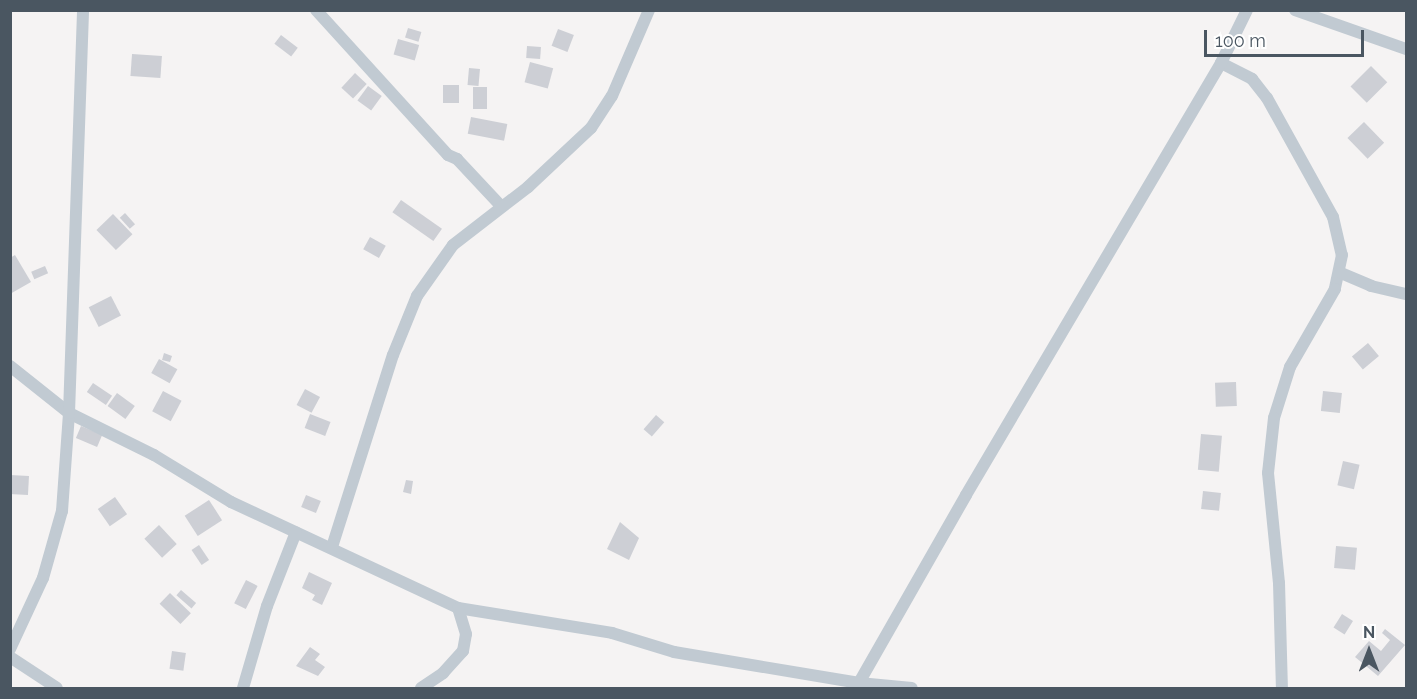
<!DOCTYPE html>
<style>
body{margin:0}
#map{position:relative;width:1417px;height:699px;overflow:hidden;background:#f5f3f3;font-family:Raleway,sans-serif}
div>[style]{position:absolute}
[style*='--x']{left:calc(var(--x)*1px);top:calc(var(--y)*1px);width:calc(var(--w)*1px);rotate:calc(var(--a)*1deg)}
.building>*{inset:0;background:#cdcfd5;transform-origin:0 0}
.street>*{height:12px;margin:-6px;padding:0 6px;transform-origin:6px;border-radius:6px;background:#c1cad2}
span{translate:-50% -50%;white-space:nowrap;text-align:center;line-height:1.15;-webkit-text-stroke:6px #fff;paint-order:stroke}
.frame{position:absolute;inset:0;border:12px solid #4a5661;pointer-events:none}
.north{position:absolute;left:1339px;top:621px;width:60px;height:60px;-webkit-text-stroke:4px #fff;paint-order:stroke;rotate:0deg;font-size:16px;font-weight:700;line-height:24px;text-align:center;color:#4a5661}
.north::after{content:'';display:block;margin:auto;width:21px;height:27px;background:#4a5661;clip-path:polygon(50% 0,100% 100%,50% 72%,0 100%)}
.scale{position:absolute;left:1204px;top:30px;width:160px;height:27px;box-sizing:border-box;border:3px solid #4a5661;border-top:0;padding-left:8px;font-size:18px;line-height:21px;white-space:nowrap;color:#4a5661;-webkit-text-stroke:4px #fff;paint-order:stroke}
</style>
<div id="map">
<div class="building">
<div style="left:408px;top:28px;width:14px;height:10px;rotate:17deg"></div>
<div style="left:558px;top:29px;width:17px;height:18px;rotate:21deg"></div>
<div style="left:281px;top:35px;width:21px;height:11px;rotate:37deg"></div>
<div style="left:398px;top:39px;width:22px;height:16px;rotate:16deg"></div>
<div style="left:527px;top:46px;width:14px;height:12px;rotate:4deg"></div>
<div style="left:132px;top:54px;width:30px;height:22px;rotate:4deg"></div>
<div style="left:530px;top:62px;width:24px;height:21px;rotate:15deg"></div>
<div style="left:1371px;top:66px;width:23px;height:29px;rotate:45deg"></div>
<div style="left:469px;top:68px;width:11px;height:17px;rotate:5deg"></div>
<div style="left:355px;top:73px;width:16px;height:20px;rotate:43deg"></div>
<div style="left:443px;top:85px;width:16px;height:18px"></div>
<div style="left:368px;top:86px;width:17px;height:18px;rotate:36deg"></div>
<div style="left:473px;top:87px;width:14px;height:22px"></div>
<div style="left:471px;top:117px;width:37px;height:17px;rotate:11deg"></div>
<div style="left:1364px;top:122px;width:29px;height:23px;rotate:46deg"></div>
<div style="left:401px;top:200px;width:50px;height:15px;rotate:35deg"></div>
<div style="left:125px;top:213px;width:15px;height:7px;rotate:48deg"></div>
<div style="left:113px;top:214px;width:28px;height:23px;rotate:46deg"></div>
<div style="left:370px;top:237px;width:18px;height:14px;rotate:29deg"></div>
<div style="clip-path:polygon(15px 255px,31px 282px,10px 294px,10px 258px)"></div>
<div style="left:45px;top:266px;width:8px;height:15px;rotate:67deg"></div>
<div style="left:111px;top:296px;width:22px;height:25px;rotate:63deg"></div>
<div style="left:1368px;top:343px;width:17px;height:21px;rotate:50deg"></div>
<div style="clip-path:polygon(164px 353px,172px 356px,170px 362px,162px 360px)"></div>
<div style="left:159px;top:359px;width:21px;height:16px;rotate:29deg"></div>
<div style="left:1236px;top:382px;width:24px;height:21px;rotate:88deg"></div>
<div style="left:93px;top:383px;width:23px;height:11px;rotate:34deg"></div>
<div style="left:305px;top:389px;width:17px;height:18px;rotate:28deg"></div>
<div style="left:163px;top:391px;width:21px;height:23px;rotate:28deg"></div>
<div style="left:1323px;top:391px;width:19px;height:20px;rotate:6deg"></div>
<div style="left:117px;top:393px;width:22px;height:16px;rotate:36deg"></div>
<div style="left:310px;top:414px;width:22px;height:15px;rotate:21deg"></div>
<div style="left:656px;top:415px;width:11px;height:19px;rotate:41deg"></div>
<div style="left:81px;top:426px;width:23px;height:13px;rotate:23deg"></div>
<div style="left:1201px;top:434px;width:21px;height:36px;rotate:5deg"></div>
<div style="left:1343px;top:461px;width:17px;height:25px;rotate:13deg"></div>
<div style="left:10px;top:475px;width:19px;height:19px;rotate:3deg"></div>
<div style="clip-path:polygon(406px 480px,413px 481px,411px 494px,403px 492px)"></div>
<div style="left:1203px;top:491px;width:18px;height:18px;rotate:6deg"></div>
<div style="left:306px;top:495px;width:16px;height:13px;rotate:22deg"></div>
<div style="left:115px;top:497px;width:21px;height:21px;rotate:55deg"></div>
<div style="left:209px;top:500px;width:24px;height:29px;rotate:57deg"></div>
<div style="clip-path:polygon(620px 522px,639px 538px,629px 560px,607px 549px)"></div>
<div style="left:159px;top:525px;width:26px;height:20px;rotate:47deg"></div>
<div style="left:199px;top:545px;width:18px;height:9px;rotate:56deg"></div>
<div style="left:1336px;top:546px;width:21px;height:22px;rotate:5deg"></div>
<div style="clip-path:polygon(309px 572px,332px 583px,322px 605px,312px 600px,315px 595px,302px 588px)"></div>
<div style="left:246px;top:580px;width:13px;height:26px;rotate:27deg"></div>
<div style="left:181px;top:590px;width:20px;height:7px;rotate:41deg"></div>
<div style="left:170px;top:593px;width:29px;height:15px;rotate:44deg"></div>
<div style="left:1342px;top:614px;width:13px;height:16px;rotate:32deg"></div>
<div style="clip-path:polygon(1385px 629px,1405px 645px,1378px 676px,1355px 657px,1369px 641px,1381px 651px,1390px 640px,1382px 633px)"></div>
<div style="clip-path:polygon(310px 647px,320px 654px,315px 660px,325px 667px,318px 676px,296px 666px)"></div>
<div style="left:172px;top:651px;width:14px;height:18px;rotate:8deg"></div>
</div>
<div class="street">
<div style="--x:316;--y:10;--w:196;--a:47.7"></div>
<div style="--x:448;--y:155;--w:10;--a:24"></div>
<div style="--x:457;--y:159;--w:64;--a:46.9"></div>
<div style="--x:1295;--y:10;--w:118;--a:19.4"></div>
<div style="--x:1221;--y:63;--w:35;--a:27"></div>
<div style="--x:1252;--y:79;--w:24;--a:52"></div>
<div style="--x:1267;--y:98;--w:136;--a:61"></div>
<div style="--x:1333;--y:217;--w:39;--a:77"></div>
<div style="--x:1342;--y:255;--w:35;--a:102"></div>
<div style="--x:1335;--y:289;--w:90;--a:120"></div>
<div style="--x:1290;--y:367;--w:53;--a:107.4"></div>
<div style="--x:1274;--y:418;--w:55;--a:96.2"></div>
<div style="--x:1268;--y:473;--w:111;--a:84.3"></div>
<div style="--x:1279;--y:583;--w:105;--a:88.4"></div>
<div style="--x:1341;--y:273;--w:33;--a:23"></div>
<div style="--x:1371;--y:286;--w:36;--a:13"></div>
<div style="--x:10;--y:366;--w:75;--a:38.5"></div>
<div style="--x:69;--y:413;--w:95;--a:26.3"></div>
<div style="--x:154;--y:455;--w:90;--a:31.4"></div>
<div style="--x:231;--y:502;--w:251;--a:25"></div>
<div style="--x:458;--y:608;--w:156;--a:9.2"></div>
<div style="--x:612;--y:633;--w:65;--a:17"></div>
<div style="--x:674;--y:652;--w:188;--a:9.5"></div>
<div style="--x:859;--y:683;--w:53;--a:5.4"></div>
<div style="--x:332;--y:547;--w:201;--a:-72.4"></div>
<div style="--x:393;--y:355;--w:64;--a:-67.9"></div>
<div style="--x:417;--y:296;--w:62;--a:-54.8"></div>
<div style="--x:453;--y:245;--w:95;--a:-37.7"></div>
<div style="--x:528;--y:187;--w:86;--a:-43.1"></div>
<div style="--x:591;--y:128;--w:38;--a:-57"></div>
<div style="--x:612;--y:96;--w:94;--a:-66.7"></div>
<div style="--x:10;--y:649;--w:78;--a:-65.1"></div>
<div style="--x:43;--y:578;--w:70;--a:-74.2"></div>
<div style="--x:62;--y:511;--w:98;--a:-85.9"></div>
<div style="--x:69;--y:413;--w:403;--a:-88"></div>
<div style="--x:10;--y:657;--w:56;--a:33.4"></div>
<div style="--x:243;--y:688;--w:85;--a:-73.7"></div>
<div style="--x:267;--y:606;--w:79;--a:-68.6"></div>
<div style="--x:421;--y:688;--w:27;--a:-34"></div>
<div style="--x:443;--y:673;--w:30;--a:-48"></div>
<div style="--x:463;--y:651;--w:17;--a:-80"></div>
<div style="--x:466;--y:634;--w:27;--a:-107"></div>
<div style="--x:856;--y:688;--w:222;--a:-60.3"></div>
<div style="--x:966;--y:495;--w:502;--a:-59.45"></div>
<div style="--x:1221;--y:63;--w:59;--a:-63.9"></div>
</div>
<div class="frame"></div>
<div class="north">N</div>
<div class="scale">100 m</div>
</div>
